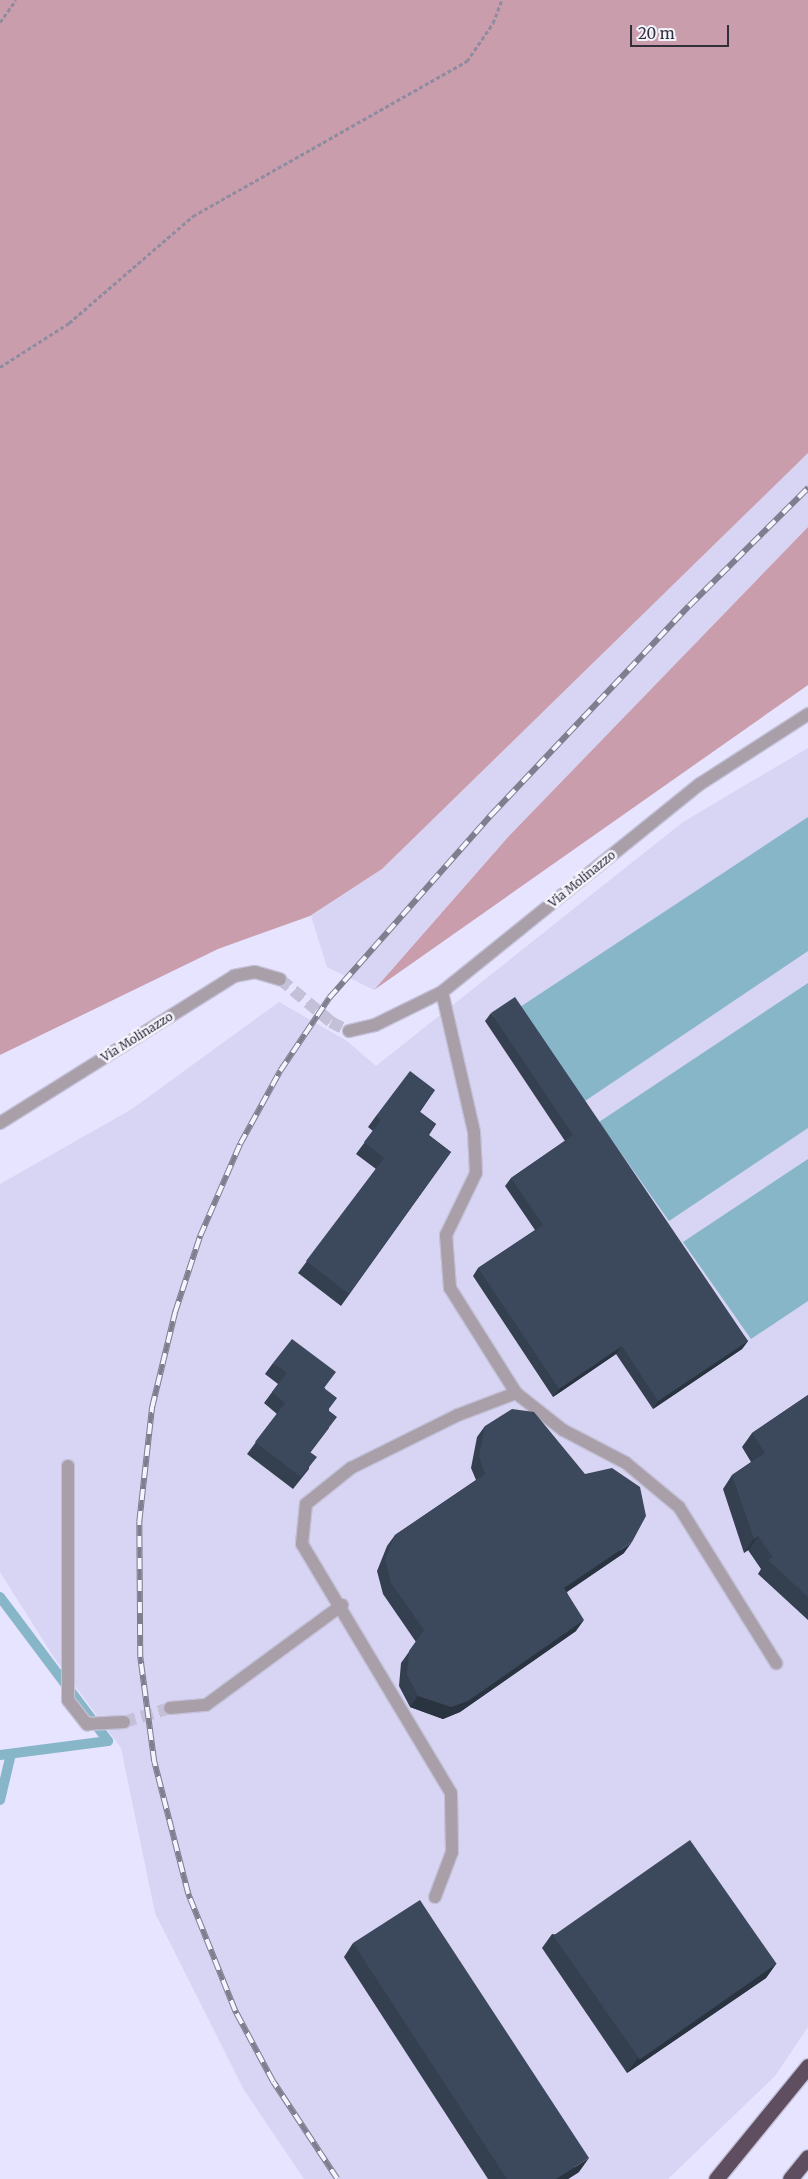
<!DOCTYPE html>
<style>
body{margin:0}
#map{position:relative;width:808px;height:2179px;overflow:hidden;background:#e7e4ff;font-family:Merriweather,serif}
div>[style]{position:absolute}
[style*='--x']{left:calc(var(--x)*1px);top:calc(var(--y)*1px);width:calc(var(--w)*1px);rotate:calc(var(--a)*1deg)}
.built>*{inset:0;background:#d7d4f4}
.forest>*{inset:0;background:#c99dac}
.water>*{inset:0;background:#87b6c8}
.stream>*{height:10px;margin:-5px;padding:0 5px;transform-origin:5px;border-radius:5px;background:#87b6c8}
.minor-tunnel>*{height:12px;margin-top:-6px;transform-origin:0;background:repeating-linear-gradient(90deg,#c3c0d8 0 12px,transparent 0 18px)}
.path>*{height:3px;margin-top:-1.5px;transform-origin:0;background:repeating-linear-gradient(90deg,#8e8c9e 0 4px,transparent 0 6.5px)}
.roads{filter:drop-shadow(1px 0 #c3c0d8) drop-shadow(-1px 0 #c3c0d8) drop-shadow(0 1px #c3c0d8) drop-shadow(0 -1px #c3c0d8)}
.minor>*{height:12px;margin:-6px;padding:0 6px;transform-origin:6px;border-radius:6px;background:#a89fa8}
.highway>*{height:15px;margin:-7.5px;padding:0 7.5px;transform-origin:7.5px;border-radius:7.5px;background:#5f4e60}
.rail>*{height:5.5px;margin-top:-2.75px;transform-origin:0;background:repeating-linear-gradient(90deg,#f5f4fe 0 11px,#7f7d8e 0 22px);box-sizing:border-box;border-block:1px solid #7f7d8e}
.wall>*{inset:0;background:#343f4f}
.shaded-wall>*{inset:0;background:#2a3340}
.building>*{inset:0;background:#3c495c;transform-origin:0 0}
span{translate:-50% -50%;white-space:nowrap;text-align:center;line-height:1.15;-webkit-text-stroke:5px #f5f4fe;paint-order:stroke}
.street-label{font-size:12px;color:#31303a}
.scale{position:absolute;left:630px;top:25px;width:99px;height:22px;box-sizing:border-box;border:2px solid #31303a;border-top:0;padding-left:6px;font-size:15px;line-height:18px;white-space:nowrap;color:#31303a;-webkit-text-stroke:4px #f5f4fe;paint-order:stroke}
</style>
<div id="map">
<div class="built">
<div style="clip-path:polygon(808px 453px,808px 527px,509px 836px,374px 990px,327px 967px,311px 916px,382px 869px)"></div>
<div style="clip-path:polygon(808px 748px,808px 2027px,775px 2076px,668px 2179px,304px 2179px,244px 2090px,155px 1913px,121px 1748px,55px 1659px,0 1572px,0 1184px,132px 1109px,279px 1002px,347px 1041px,376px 1066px,683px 822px)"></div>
</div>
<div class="forest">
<div style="clip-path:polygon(0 0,808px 0,808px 453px,382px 869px,310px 916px,218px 949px,0 1055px)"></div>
<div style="clip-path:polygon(808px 527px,808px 685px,374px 990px,509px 836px)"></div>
</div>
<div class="water">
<div style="clip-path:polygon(808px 817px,808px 951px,585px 1101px,520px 1007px)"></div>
<div style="clip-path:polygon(808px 983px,808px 1128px,669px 1221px,599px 1122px)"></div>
<div style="clip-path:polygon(808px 1159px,808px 1301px,751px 1339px,683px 1242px)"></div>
</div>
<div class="stream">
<div style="--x:0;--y:1597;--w:180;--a:53.1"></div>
<div style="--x:108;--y:1741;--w:109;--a:172.6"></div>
<div style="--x:0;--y:1800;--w:47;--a:-76.6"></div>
</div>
<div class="minor-tunnel">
<div style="--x:280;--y:979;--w:67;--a:40.1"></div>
<div style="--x:331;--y:1022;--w:20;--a:27"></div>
<div style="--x:124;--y:1722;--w:48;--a:-16.9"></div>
</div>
<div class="path">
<div style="--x:0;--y:22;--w:27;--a:-54"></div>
<div style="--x:0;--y:367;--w:82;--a:-32.5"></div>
<div style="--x:69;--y:323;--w:164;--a:-40.8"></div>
<div style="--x:193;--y:216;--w:315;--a:-29.5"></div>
<div style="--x:467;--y:61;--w:46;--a:-55.6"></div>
<div style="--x:493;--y:23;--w:25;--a:-69"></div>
</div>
<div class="roads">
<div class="minor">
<div style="--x:442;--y:992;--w:144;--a:77.1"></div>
<div style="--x:474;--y:1132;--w:41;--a:87.2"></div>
<div style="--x:476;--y:1173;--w:69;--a:115.8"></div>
<div style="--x:446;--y:1235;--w:53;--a:85.7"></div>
<div style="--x:450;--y:1288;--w:124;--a:57.8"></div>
<div style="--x:516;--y:1393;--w:60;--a:38.2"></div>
<div style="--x:563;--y:1430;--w:71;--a:27.6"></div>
<div style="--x:626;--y:1463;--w:69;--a:39.7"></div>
<div style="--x:679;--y:1507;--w:184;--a:58.1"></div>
<div style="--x:349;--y:1031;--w:27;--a:-13"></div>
<div style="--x:375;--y:1025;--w:75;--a:-26.2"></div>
<div style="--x:442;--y:992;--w:331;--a:-38.9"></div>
<div style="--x:700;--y:784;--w:129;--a:-32.9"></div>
<div style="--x:0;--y:1123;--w:276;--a:-32.1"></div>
<div style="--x:234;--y:976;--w:21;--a:-11"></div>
<div style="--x:255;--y:972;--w:26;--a:16"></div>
<div style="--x:68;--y:1466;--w:234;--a:90"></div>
<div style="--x:68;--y:1700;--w:31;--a:52"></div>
<div style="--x:87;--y:1724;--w:37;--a:-3"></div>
<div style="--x:170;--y:1708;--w:36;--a:-5"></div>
<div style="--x:206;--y:1705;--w:169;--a:-36.3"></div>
<div style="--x:435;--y:1897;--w:48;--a:-69.3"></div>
<div style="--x:452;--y:1852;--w:59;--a:-91"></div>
<div style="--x:451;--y:1793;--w:290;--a:-120.9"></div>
<div style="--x:302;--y:1544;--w:40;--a:-84.3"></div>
<div style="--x:306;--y:1504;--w:58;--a:-38.7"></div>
<div style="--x:351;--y:1468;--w:119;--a:-26.4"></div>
<div style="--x:458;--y:1415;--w:62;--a:-20.8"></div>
</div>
<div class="highway">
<div style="--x:716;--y:2179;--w:146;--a:-50.8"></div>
<div style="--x:790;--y:2179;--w:28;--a:-51"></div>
</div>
</div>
<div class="rail">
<div style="--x:337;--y:2179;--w:116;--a:-123.4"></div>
<div style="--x:273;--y:2082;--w:81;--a:-118.2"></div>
<div style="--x:235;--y:2011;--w:126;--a:-111.9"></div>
<div style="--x:188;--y:1894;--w:136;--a:-104.4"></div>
<div style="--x:154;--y:1762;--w:106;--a:-97.6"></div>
<div style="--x:140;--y:1657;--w:135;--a:-90.4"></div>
<div style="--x:139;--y:1522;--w:116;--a:-83.6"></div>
<div style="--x:152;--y:1407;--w:98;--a:-76.4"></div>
<div style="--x:175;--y:1312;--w:80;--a:-71.8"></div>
<div style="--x:200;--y:1236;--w:100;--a:-66.5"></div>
<div style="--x:240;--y:1144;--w:83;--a:-61.3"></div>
<div style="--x:280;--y:1071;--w:88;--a:-56.1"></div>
<div style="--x:329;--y:998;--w:246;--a:-48.5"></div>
<div style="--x:492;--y:814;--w:286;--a:-46.6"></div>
<div style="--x:689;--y:606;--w:168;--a:-44.8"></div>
</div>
<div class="wall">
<div style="clip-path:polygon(491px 1013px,748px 1341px,742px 1349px,653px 1409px,616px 1354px,553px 1397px,473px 1276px,478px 1268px,535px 1230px,505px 1186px,511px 1178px,565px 1141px,485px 1021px)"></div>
<div style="clip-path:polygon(435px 1090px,420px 1112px,436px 1124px,429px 1135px,451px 1152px,341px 1306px,298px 1273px,376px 1169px,356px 1154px,373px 1131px,368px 1127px,376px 1116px)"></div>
<div style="clip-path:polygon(273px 1363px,325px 1388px,329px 1410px,329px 1428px,310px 1453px,309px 1469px,293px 1489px,247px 1454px,277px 1414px,264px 1403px,278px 1384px,265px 1374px)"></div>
<div style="clip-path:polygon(808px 1395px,808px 1620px,758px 1574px,761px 1569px,748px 1550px,744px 1553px,723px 1489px,732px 1475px,751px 1462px,742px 1447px,752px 1433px)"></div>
<div style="clip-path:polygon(485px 1426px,624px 1553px,567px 1592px,576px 1631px,460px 1712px,443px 1719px,410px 1707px,399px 1686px,401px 1663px,416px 1642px,383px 1594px,377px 1571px,387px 1546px,395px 1535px,476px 1480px,471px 1468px,477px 1437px)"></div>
<div style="clip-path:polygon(552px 1934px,776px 1964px,766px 1978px,627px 2073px,542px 1948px)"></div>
<div style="clip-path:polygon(353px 1943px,579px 2172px,568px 2179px,488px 2179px,344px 1957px)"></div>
</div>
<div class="shaded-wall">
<div style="clip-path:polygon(748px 1341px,742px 1349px,653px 1409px,658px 1401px)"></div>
<div style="clip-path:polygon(622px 1346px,616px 1354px,553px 1397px,559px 1389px)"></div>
<div style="clip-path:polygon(758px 1536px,748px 1550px,744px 1553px,754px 1539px)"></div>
<div style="clip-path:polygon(632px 1542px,624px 1553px,556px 1599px,564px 1588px)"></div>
<div style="clip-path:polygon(584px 1620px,576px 1631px,460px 1712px,443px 1719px,410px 1707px,418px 1696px)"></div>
<div style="clip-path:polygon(776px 1964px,766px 1978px,627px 2073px,637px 2059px)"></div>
<div style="clip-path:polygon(589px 2158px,579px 2172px,568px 2179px,556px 2179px)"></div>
</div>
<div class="building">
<div style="clip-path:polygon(515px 997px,748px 1341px,658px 1401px,622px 1346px,559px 1389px,478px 1268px,543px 1225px,511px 1178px,573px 1135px,491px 1013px)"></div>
<div style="clip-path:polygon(410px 1071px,435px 1090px,419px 1111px,436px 1124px,428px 1135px,451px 1152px,349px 1294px,306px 1261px,384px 1158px,364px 1142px,381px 1120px,376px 1116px)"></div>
<div style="clip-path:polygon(292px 1339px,336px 1372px,324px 1388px,337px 1398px,328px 1410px,337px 1417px,310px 1452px,317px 1457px,301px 1477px,255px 1442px,285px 1403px,272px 1392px,287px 1373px,273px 1363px)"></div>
<div style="clip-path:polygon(808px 1395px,808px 1597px,768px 1560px,773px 1557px,758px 1536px,754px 1539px,732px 1475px,765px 1453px,752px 1433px)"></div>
<div style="clip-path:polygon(512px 1409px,534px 1412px,585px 1474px,612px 1468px,640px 1487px,646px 1516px,632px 1542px,564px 1588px,584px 1620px,468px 1701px,451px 1707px,418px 1696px,407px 1675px,409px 1651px,424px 1630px,391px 1583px,385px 1559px,395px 1535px,485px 1474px,479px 1456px,485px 1426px)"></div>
<div style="left:690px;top:1840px;width:151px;height:167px;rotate:55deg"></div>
<div style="clip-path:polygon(420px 1900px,589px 2158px,556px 2179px,507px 2179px,353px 1943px)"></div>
</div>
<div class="street-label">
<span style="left:582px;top:879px;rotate:-39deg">Via Molinazzo</span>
<span style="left:137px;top:1037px;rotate:-32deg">Via Molinazzo</span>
</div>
<div class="scale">20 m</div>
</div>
